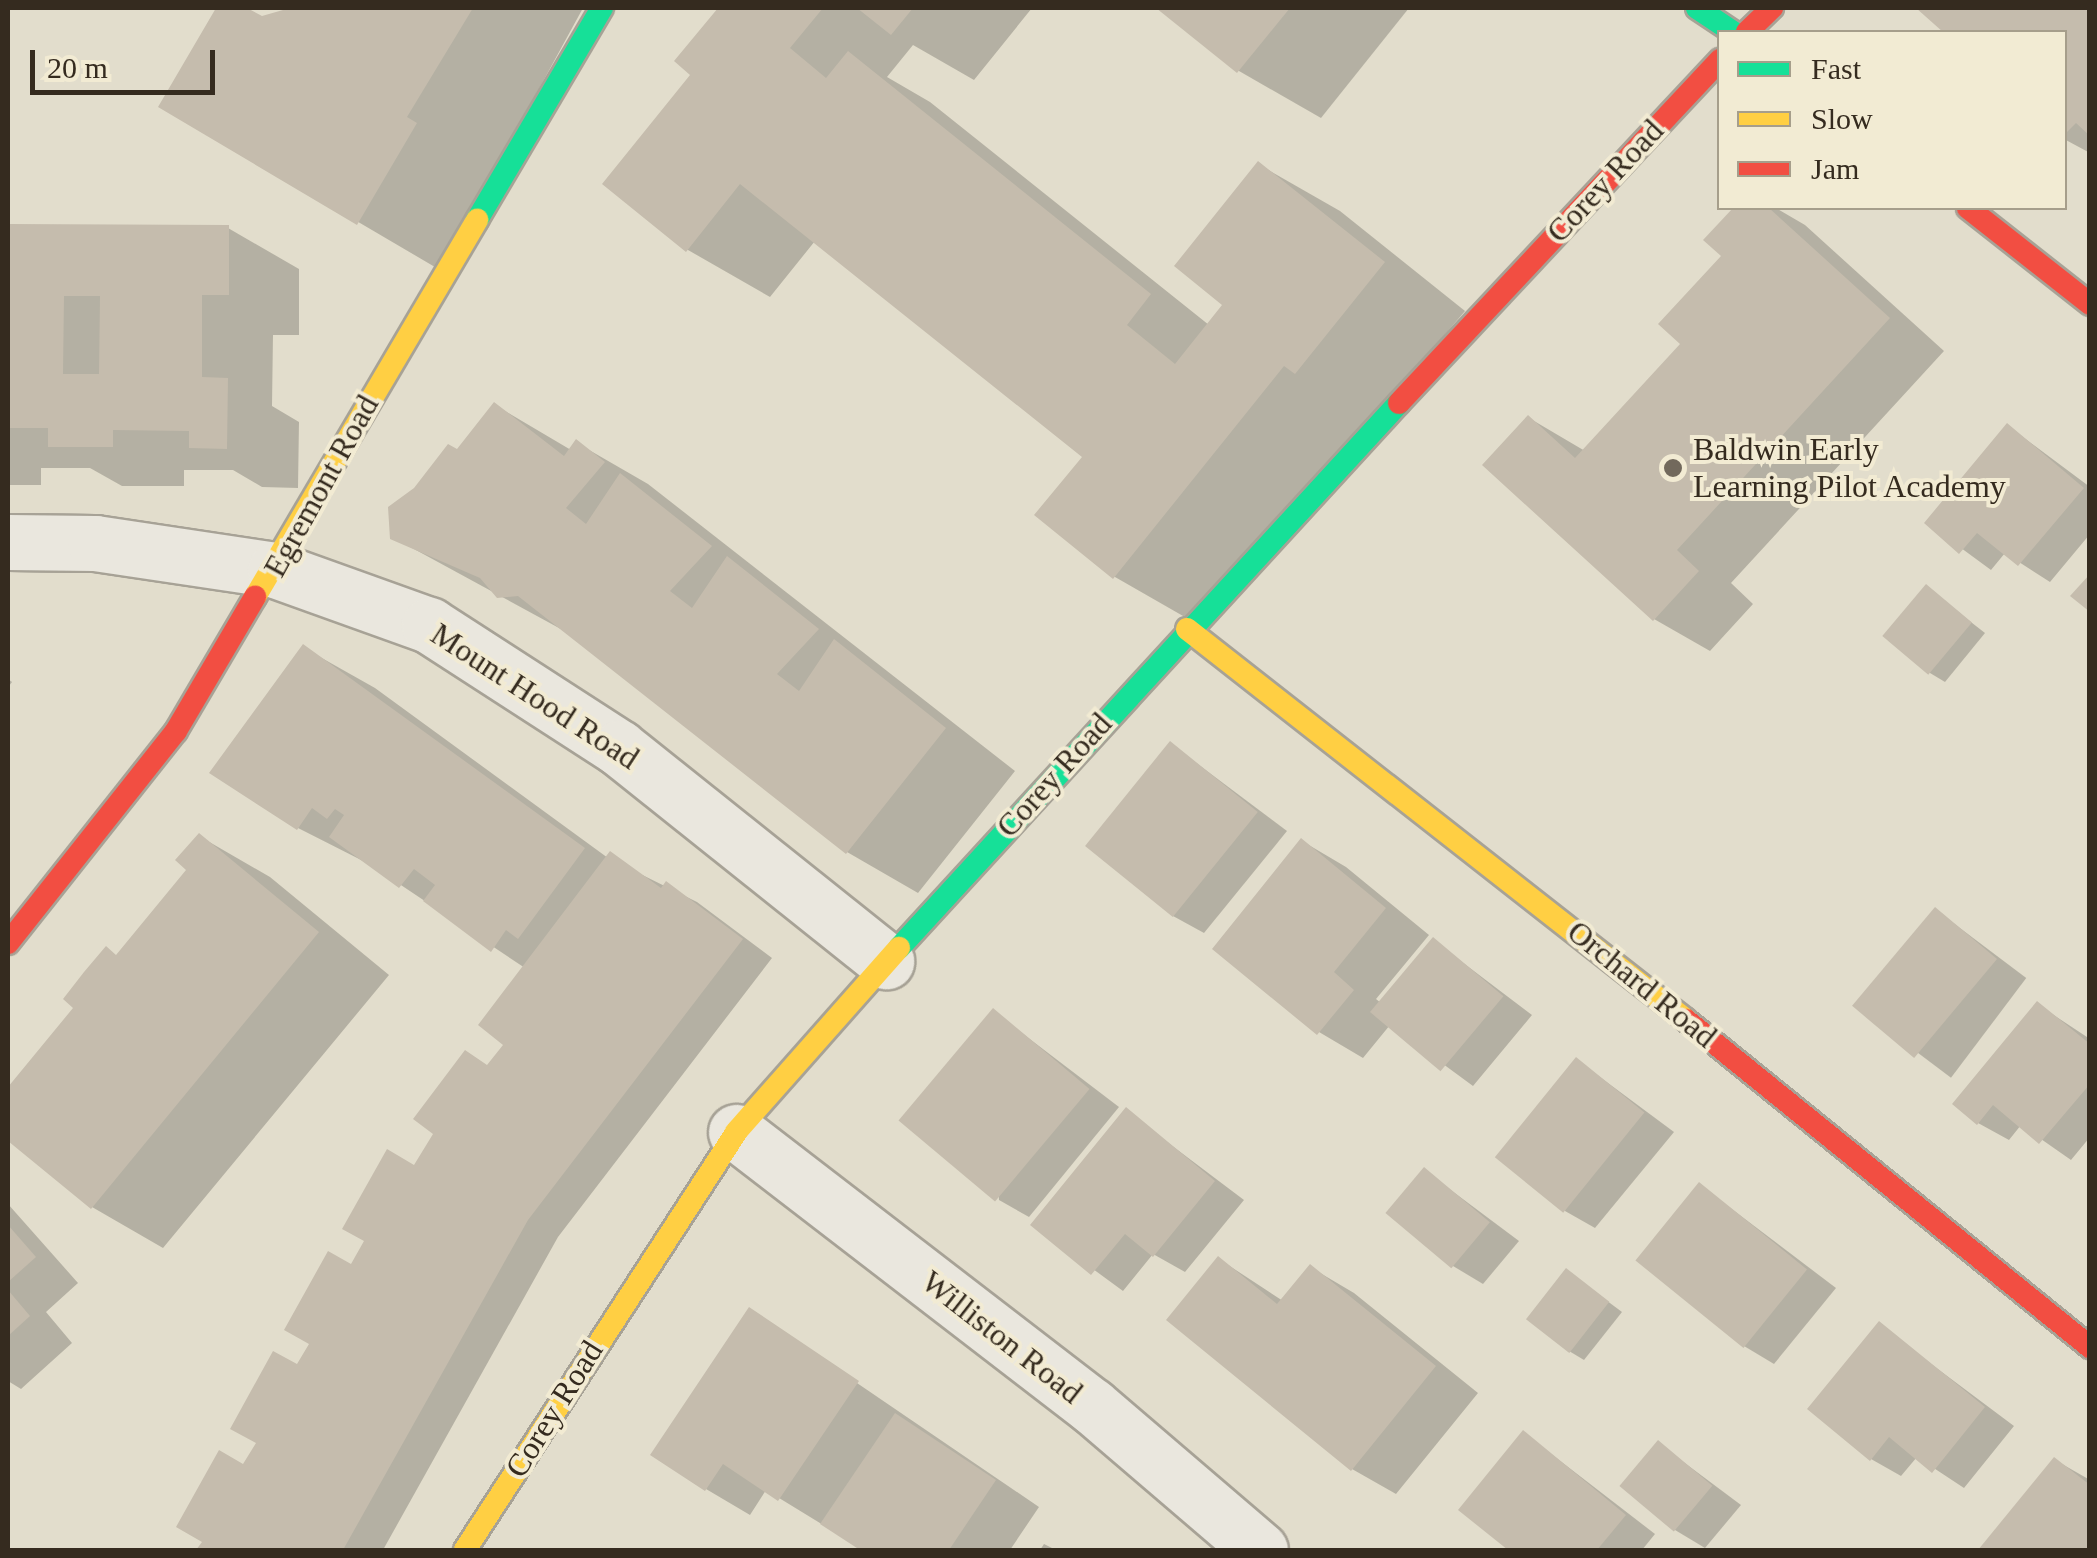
<!DOCTYPE html>
<style>
body{margin:0}
#map{position:relative;width:2097px;height:1558px;overflow:hidden;background:#e2ddcc;font-family:Georgia,serif}
div>[style]{position:absolute}
[style*='--x']{left:calc(var(--x)*1px);top:calc(var(--y)*1px);width:calc(var(--w)*1px);rotate:calc(var(--a)*1deg)}
.shadow>*{inset:0;background:#0003;transform-origin:0 0}
.building>*{inset:0;background:#c5bcad;transform-origin:0 0}
.roads{filter:drop-shadow(2px 0 #a7a296) drop-shadow(-2px 0 #a7a296) drop-shadow(0 2px #a7a296) drop-shadow(0 -2px #a7a296)}
.street>*{height:55px;margin:-27.5px;padding:0 27.5px;transform-origin:27.5px;border-radius:27.5px;background:#eae7de}
.fast>*{height:22px;margin:-11px;padding:0 11px;transform-origin:11px;border-radius:11px;background:#16e098}
.slow>*{height:22px;margin:-11px;padding:0 11px;transform-origin:11px;border-radius:11px;background:#ffcf43}
.jam>*{height:22px;margin:-11px;padding:0 11px;transform-origin:11px;border-radius:11px;background:#f24e42}
.dots>*{width:28px;height:28px;translate:-50% -50%;box-sizing:border-box;border:5px solid #f2ebd3;border-radius:50%}
span{translate:-50% -50%;white-space:nowrap;text-align:center;line-height:1.15;-webkit-text-stroke:8px #f2ebd3;paint-order:stroke}
.street-label{font-size:32px;color:#352b1f}
.poi-label{font-size:32px;color:#352b1f}
.left{translate:0 -50%;text-align:left}
.frame{position:absolute;inset:0;border:10px solid #352b1f;pointer-events:none}
.legend{position:absolute;left:1717px;top:30px;width:350px;height:180px;box-sizing:border-box;background:#f2ebd3;border:2px solid #a69e8b;margin:0;padding:12px 18px;list-style:none;font-size:30px;color:#352b1f}
.legend li{display:flex;align-items:center;gap:20px;height:50px}
.legend b{width:50px;border:2px solid #a69e8b}
.scale{position:absolute;left:30px;top:50px;width:185px;height:45px;box-sizing:border-box;border:5px solid #352b1f;border-top:0;padding-left:12px;font-size:30px;line-height:35px;white-space:nowrap;color:#352b1f;-webkit-text-stroke:8px #f2ebd3;paint-order:stroke}
</style>
<div id="map">
<div class="shadow">
<div style="clip-path:polygon(219px 8px,243px 8px,262px 19px,293px 8px,583px 8px,440px 270px,161px 106px)"></div>
<div style="clip-path:polygon(721px 8px,1032px 8px,974px 80px,913px 45px,887px 77px,930px 102px,1209px 325px,1226px 305px,1258px 164px,1340px 211px,1465px 311px,1197px 624px,1115px 577px,1038px 515px,1085px 456px,815px 241px,770px 297px,688px 250px,606px 184px,694px 74px,678px 61px)"></div>
<div style="clip-path:polygon(1160px 8px,1409px 8px,1321px 118px,1239px 71px)"></div>
<div style="clip-path:polygon(1919px 8px,2090px 8px,2090px 153px,2064px 139px,2064px 32px,1947px 32px)"></div>
<div style="clip-path:polygon(1736px 208px,1776px 208px,1805px 225px,1944px 351px,1731px 583px,1753px 604px,1710px 651px,1654px 619px,1529px 418px,1585px 451px,1684px 344px,1724px 256px,1707px 240px)"></div>
<div style="clip-path:polygon(8px 226px,228px 228px,299px 269px,299px 335px,273px 335px,272px 406px,299px 422px,298px 488px,262px 487px,233px 470px,184px 470px,184px 486px,122px 486px,90px 468px,41px 468px,41px 485px,8px 485px)"></div>
<div style="clip-path:polygon(495px 405px,571px 450px,577px 443px,648px 484px,1015px 771px,918px 893px,847px 852px,570px 634px,392px 537px)"></div>
<div style="clip-path:polygon(2008px 426px,2090px 487px,2090px 534px,2050px 582px,2005px 553px,1991px 570px,1927px 523px)"></div>
<div style="clip-path:polygon(1926px 587px,1985px 633px,1945px 682px,1930px 673px)"></div>
<div style="clip-path:polygon(304px 648px,375px 688px,608px 858px,697px 902px,772px 958px,558px 1237px,383px 1550px,199px 1550px,352px 1267px,414px 1168px,506px 1044px,525px 968px,371px 865px,298px 828px)"></div>
<div style="left:8px;top:679px;width:5px;height:120px;rotate:37deg"></div>
<div style="clip-path:polygon(1171px 744px,1287px 831px,1204px 933px,1173px 916px)"></div>
<div style="clip-path:polygon(199px 836px,270px 877px,389px 975px,163px 1248px,92px 1207px,8px 1138px,8px 1091px,189px 869px)"></div>
<div style="clip-path:polygon(1302px 841px,1346px 867px,1429px 935px,1376px 999px,1381px 1003px,1433px 940px,1532px 1015px,1473px 1086px,1390px 1025px,1363px 1058px,1319px 1032px)"></div>
<div style="left:1936px;top:910px;width:113px;height:125px;rotate:37deg"></div>
<div style="clip-path:polygon(2037px 1004px,2090px 1039px,2090px 1137px,2071px 1160px,2021px 1125px,2009px 1140px,1978px 1123px)"></div>
<div style="clip-path:polygon(993px 1011px,1119px 1107px,1029px 1217px,999px 1200px)"></div>
<div style="clip-path:polygon(1577px 1060px,1674px 1132px,1595px 1228px,1565px 1211px)"></div>
<div style="clip-path:polygon(1126px 1111px,1244px 1200px,1185px 1272px,1153px 1254px,1123px 1291px,1033px 1225px)"></div>
<div style="clip-path:polygon(1424px 1170px,1519px 1241px,1483px 1284px,1453px 1266px)"></div>
<div style="clip-path:polygon(1700px 1185px,1836px 1288px,1774px 1364px,1744px 1346px)"></div>
<div style="clip-path:polygon(8px 1204px,78px 1283px,46px 1312px,72px 1343px,21px 1389px,8px 1381px)"></div>
<div style="clip-path:polygon(1219px 1259px,1283px 1301px,1310px 1267px,1354px 1293px,1478px 1393px,1396px 1494px,1352px 1469px)"></div>
<div style="clip-path:polygon(1567px 1271px,1622px 1312px,1584px 1360px,1569px 1351px)"></div>
<div style="clip-path:polygon(750px 1310px,1039px 1507px,1010px 1550px,864px 1550px,766px 1490px,750px 1515px,706px 1489px)"></div>
<div style="clip-path:polygon(1879px 1325px,2014px 1426px,1964px 1488px,1917px 1457px,1901px 1476px,1871px 1459px)"></div>
<div style="clip-path:polygon(1524px 1433px,1655px 1534px,1642px 1550px,1512px 1550px,1461px 1510px)"></div>
<div style="clip-path:polygon(1658px 1443px,1741px 1505px,1705px 1548px,1675px 1530px)"></div>
<div style="clip-path:polygon(2055px 1460px,2090px 1480px,2090px 1550px,1981px 1550px)"></div>
<div style="clip-path:polygon(1044px 1544px,1056px 1550px,1040px 1550px)"></div>
</div>
<div class="building">
<div style="clip-path:polygon(216px 8px,247px 8px,262px 16px,290px 8px,473px 8px,407px 117px,417px 123px,357px 225px,158px 107px)"></div>
<div style="clip-path:polygon(718px 8px,823px 8px,790px 48px,826px 78px,848px 51px,1151px 294px,1127px 325px,1175px 364px,1222px 305px,1174px 266px,1258px 161px,1385px 262px,1295px 374px,1284px 366px,1113px 579px,1034px 515px,1082px 457px,740px 184px,686px 252px,602px 184px,690px 75px,674px 61px)"></div>
<div style="clip-path:polygon(857px 8px,913px 8px,891px 35px)"></div>
<div style="clip-path:polygon(1156px 8px,1290px 8px,1237px 73px)"></div>
<div style="clip-path:polygon(1916px 8px,2090px 8px,2090px 136px,2076px 123px,2064px 135px,2064px 32px,1943px 32px)"></div>
<div style="clip-path:polygon(1733px 208px,1769px 208px,1890px 318px,1677px 550px,1699px 571px,1653px 621px,1482px 465px,1528px 415px,1575px 458px,1680px 344px,1658px 324px,1721px 256px,1703px 240px)"></div>
<div style="clip-path:polygon(evenodd,8px 224px,229px 225px,229px 295px,202px 295px,202px 377px,228px 378px,227px 449px,189px 448px,189px 431px,113px 430px,113px 447px,48px 447px,48px 428px,8px 428px,8px 224px,64px 296px,100px 296px,99px 374px,63px 374px,64px 296px)"></div>
<div style="clip-path:polygon(494px 402px,564px 456px,576px 439px,605px 462px,566px 508px,586px 524px,620px 473px,712px 546px,670px 591px,692px 608px,727px 556px,819px 629px,777px 674px,799px 691px,834px 639px,946px 728px,846px 854px,518px 596px,497px 598px,480px 578px,390px 539px,388px 507px,414px 488px,448px 444px,457px 449px)"></div>
<div style="clip-path:polygon(2007px 423px,2084px 488px,2018px 566px,1977px 533px,1959px 554px,1924px 523px)"></div>
<div style="clip-path:polygon(2090px 574px,2090px 612px,2070px 596px)"></div>
<div style="left:1926px;top:584px;width:60px;height:68px;rotate:40deg"></div>
<div style="clip-path:polygon(303px 644px,585px 848px,518px 939px,506px 930px,491px 952px,423px 901px,435px 885px,414px 869px,399px 888px,329px 837px,344px 815px,335px 809px,327px 819px,312px 808px,297px 830px,209px 773px)"></div>
<div style="left:1170px;top:741px;width:113px;height:135px;rotate:39deg"></div>
<div style="clip-path:polygon(199px 833px,319px 932px,91px 1209px,8px 1141px,8px 1087px,73px 1008px,63px 999px,84px 972px,106px 946px,116px 955px,186px 870px,175px 860px)"></div>
<div style="clip-path:polygon(1301px 838px,1386px 908px,1334px 972px,1354px 990px,1317px 1035px,1212px 949px)"></div>
<div style="clip-path:polygon(610px 851px,661px 888px,666px 881px,743px 939px,528px 1220px,343px 1550px,196px 1550px,202px 1542px,176px 1527px,219px 1450px,243px 1464px,256px 1443px,230px 1429px,273px 1351px,297px 1364px,309px 1344px,284px 1330px,328px 1251px,351px 1264px,364px 1241px,342px 1229px,387px 1149px,414px 1165px,433px 1134px,413px 1119px,465px 1050px,487px 1065px,503px 1045px,478px 1025px)"></div>
<div style="left:1935px;top:907px;width:81px;height:129px;rotate:40deg"></div>
<div style="left:1433px;top:937px;width:92px;height:98px;rotate:40deg"></div>
<div style="clip-path:polygon(2037px 1001px,2090px 1044px,2090px 1084px,2039px 1144px,1993px 1105px,1977px 1125px,1952px 1104px)"></div>
<div style="left:993px;top:1008px;width:126px;height:147px;rotate:40deg"></div>
<div style="left:1576px;top:1057px;width:88px;height:129px;rotate:39deg"></div>
<div style="clip-path:polygon(1126px 1107px,1215px 1181px,1153px 1257px,1125px 1234px,1091px 1275px,1030px 1225px)"></div>
<div style="left:1424px;top:1167px;width:86px;height:60px;rotate:40deg"></div>
<div style="left:1699px;top:1182px;width:139px;height:101px;rotate:39deg"></div>
<div style="clip-path:polygon(8px 1225px,36px 1257px,8px 1282px)"></div>
<div style="clip-path:polygon(1218px 1256px,1277px 1304px,1310px 1264px,1436px 1366px,1351px 1471px,1166px 1320px)"></div>
<div style="left:1566px;top:1268px;width:55px;height:65px;rotate:38deg"></div>
<div style="clip-path:polygon(8px 1290px,30px 1316px,8px 1336px)"></div>
<div style="clip-path:polygon(749px 1307px,859px 1381px,778px 1501px,723px 1464px,705px 1491px,650px 1455px)"></div>
<div style="clip-path:polygon(1879px 1321px,1985px 1407px,1932px 1473px,1889px 1437px,1870px 1461px,1807px 1409px)"></div>
<div style="clip-path:polygon(895px 1413px,996px 1480px,949px 1550px,860px 1550px,820px 1524px)"></div>
<div style="clip-path:polygon(1523px 1430px,1626px 1515px,1597px 1550px,1508px 1550px,1458px 1510px)"></div>
<div style="left:1658px;top:1440px;width:71px;height:60px;rotate:40deg"></div>
<div style="clip-path:polygon(2054px 1457px,2090px 1485px,2090px 1550px,1978px 1550px)"></div>
</div>
<div class="roads">
<div class="street">
<div style="--x:8;--y:542;--w:87;--a:0.7"></div>
<div style="--x:95;--y:543;--w:182;--a:8.5"></div>
<div style="--x:275;--y:570;--w:164;--a:19.7"></div>
<div style="--x:429;--y:625;--w:226;--a:32.9"></div>
<div style="--x:619;--y:748;--w:342;--a:38.6"></div>
<div style="--x:736;--y:1132;--w:449;--a:37.6"></div>
<div style="--x:1092;--y:1406;--w:221;--a:40.6"></div>
</div>
<div class="fast">
<div style="--x:1697;--y:8;--w:43;--a:33.7"></div>
<div style="--x:477;--y:220;--w:246;--a:-59.5"></div>
<div style="--x:899;--y:948;--w:740;--a:-47.47"></div>
</div>
<div class="slow">
<div style="--x:255;--y:597;--w:438;--a:-59.5"></div>
<div style="--x:1187;--y:629;--w:634;--a:38.08"></div>
<div style="--x:465;--y:1550;--w:498;--a:-57"></div>
<div style="--x:736;--y:1132;--w:246;--a:-48.5"></div>
</div>
<div class="jam">
<div style="--x:1747;--y:32;--w:35;--a:-44"></div>
<div style="--x:1968;--y:208;--w:155;--a:38.2"></div>
<div style="--x:1399;--y:403;--w:470;--a:-46.9"></div>
<div style="--x:8;--y:943;--w:270;--a:-51.6"></div>
<div style="--x:176;--y:731;--w:156;--a:-59.5"></div>
<div style="--x:1686;--y:1020;--w:520;--a:38.99"></div>
</div>
</div>
<div class="dots">
<div style="left:1673px;top:468px;background:#72695c"></div>
</div>
<div class="street-label">
<span style="left:1605px;top:181px;rotate:-47deg">Corey Road</span>
<span style="left:321px;top:486px;rotate:-61deg">Egremont Road</span>
<span style="left:535px;top:696px;rotate:33deg">Mount Hood Road</span>
<span style="left:1054px;top:775px;rotate:-48deg">Corey Road</span>
<span style="left:1642px;top:984px;rotate:39deg">Orchard Road</span>
<span style="left:1002px;top:1337px;rotate:38deg">Williston Road</span>
<span style="left:554px;top:1409px;rotate:-58deg">Corey Road</span>
</div>
<div class="poi-label">
<span class="left" style="left:1693px;top:468px">Baldwin Early<br>Learning Pilot Academy</span>
</div>
<div class="frame"></div>
<ul class="legend">
<li><b style="height:12px;background:#16e098"></b>Fast</li>
<li><b style="height:12px;background:#ffcf43"></b>Slow</li>
<li><b style="height:12px;background:#f24e42"></b>Jam</li>
</ul>
<div class="scale">20 m</div>
</div>
